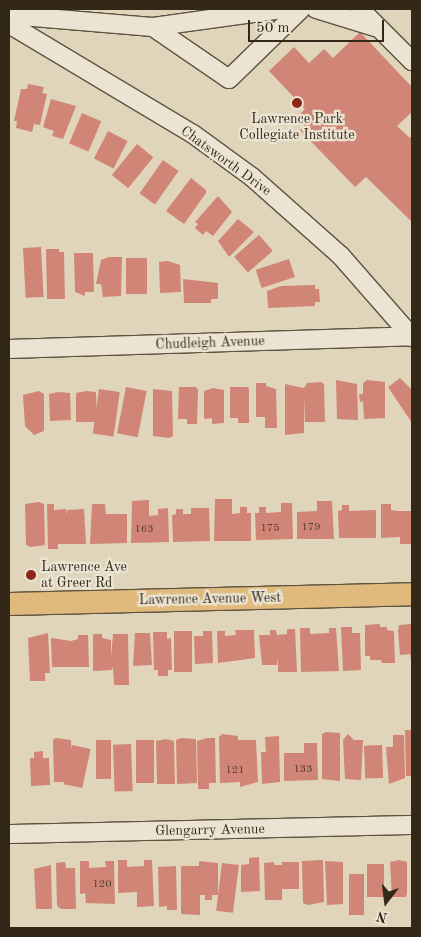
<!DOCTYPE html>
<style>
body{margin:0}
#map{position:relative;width:421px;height:937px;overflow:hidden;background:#e0d5ba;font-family:"Old Standard TT",serif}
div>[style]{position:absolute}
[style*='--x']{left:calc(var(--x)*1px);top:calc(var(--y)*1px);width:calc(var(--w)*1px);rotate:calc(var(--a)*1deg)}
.building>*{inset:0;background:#d08577;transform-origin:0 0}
.roads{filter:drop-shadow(1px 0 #5e5240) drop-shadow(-1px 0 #5e5240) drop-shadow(0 1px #5e5240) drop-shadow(0 -1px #5e5240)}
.minor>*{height:18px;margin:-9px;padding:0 9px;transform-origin:9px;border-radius:9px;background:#ebe4d2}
.major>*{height:22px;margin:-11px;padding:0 11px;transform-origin:11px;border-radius:11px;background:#e0ba7d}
.dots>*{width:14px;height:14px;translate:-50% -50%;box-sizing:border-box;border:2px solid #ebe4d2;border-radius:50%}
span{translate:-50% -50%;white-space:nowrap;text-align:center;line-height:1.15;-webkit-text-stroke:4.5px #ebe4d2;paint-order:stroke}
.number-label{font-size:11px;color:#5a3e2f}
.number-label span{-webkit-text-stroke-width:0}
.poi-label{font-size:14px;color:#332717}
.left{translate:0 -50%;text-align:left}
.street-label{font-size:14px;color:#332717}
.frame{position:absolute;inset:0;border:10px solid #332717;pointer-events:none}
.north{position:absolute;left:361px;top:877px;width:50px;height:50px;-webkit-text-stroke:4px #ebe4d2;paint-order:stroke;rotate:195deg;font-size:14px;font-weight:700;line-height:20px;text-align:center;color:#332717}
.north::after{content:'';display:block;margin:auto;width:18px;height:22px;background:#332717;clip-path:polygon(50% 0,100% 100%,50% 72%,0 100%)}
.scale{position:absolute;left:248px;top:20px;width:136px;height:22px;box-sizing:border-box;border:2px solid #332717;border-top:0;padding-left:6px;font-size:15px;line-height:18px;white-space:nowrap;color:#332717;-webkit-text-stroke:4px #ebe4d2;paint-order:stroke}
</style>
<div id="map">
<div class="building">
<div style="clip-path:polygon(360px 32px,412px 87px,412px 112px,397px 126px,410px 138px,412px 135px,412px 222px,366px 177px,355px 187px,300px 130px,305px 126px,297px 117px,305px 109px,269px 71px,294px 47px,309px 63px,324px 49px,333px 58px)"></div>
<div style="clip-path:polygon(28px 84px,44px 87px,42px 93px,47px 94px,40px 125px,34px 124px,32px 132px,16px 128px,17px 121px,14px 121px,21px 89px,27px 89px)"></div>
<div style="clip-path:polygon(51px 99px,76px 106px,63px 139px,52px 136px,54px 131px,43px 127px)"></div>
<div style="left:82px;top:113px;width:21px;height:33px;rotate:23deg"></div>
<div style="left:108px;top:131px;width:22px;height:31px;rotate:27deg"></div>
<div style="left:137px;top:144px;width:21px;height:40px;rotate:39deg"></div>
<div style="left:163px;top:160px;width:19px;height:41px;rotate:35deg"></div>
<div style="clip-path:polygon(191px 178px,206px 190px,206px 193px,184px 224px,166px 211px)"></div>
<div style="clip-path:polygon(218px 196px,232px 212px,213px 236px,206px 231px,203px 235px,195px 228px,198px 224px,195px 222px)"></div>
<div style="clip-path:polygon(238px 219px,254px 232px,229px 257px,218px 241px)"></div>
<div style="left:259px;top:235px;width:21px;height:33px;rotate:49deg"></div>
<div style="left:41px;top:247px;width:50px;height:18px;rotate:87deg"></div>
<div style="clip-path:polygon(46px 249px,59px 249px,59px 252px,64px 252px,65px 299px,47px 299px)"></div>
<div style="clip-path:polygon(74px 253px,93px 253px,94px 292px,85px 292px,85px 296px,75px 292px)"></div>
<div style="clip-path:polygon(109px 257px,122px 257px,121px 296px,103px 297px,101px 284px,96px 284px,101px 260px)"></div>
<div style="left:126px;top:258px;width:21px;height:36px"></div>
<div style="left:289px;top:259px;width:19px;height:35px;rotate:72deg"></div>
<div style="clip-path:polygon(168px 261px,180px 265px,181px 292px,160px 293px,159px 262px)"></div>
<div style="clip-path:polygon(183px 279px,218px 283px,218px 299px,211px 299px,211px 303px,184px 303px)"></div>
<div style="clip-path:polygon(315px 285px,315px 289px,319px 289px,320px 302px,315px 302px,315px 306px,268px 308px,267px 291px,281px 286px)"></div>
<div style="clip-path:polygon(400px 378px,412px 390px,412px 423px,388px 387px)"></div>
<div style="clip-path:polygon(336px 380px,357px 384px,358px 420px,337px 419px)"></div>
<div style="clip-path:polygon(367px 380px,385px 382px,385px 418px,364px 419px,363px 401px,360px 402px,359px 394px,363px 394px,363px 383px)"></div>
<div style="clip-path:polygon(321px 382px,324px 384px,325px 422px,305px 422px,304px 398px,304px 433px,285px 435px,285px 384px,304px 388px,307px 383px)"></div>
<div style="clip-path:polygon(256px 383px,266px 383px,266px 386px,276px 389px,277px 428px,265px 428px,265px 417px,256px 417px)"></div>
<div style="left:126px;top:387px;width:21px;height:47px;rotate:11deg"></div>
<div style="clip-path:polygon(179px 387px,196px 387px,198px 390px,197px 424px,187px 424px,187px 419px,178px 419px)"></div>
<div style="clip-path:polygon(230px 387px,247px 387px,249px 389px,249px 423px,238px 423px,238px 418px,230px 418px)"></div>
<div style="clip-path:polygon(213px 388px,224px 390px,224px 423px,212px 424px,212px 418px,204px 419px,204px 391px)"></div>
<div style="left:99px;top:389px;width:21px;height:45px;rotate:8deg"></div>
<div style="clip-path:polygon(153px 389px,172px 391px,173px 436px,169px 438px,153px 436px)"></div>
<div style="clip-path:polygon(39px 391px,44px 394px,44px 431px,34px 435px,25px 426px,23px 395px)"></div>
<div style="clip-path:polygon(86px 391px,96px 392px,97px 422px,76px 422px,76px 393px)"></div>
<div style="clip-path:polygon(58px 392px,70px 393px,71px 420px,50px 421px,49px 394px)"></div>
<div style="clip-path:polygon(215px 499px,232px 499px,232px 514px,240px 513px,240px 507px,247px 507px,247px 513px,251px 513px,251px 541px,214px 541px)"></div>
<div style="clip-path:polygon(149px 500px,149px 516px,158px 515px,158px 509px,168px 508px,169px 542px,131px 543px,132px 501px)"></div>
<div style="clip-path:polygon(317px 501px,332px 501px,334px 539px,297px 539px,297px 512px,317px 511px)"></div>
<div style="clip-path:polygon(39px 502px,44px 504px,45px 545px,31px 547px,26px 545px,25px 504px)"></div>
<div style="clip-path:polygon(281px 503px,292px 503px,293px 539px,256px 540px,255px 513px,259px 513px,259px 507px,266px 507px,266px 513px,281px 512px)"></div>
<div style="clip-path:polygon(47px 504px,54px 504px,54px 510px,66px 509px,66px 515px,67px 510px,84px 509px,86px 544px,58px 544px,58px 549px,48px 549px)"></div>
<div style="clip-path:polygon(92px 504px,105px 504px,106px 514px,127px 514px,127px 543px,90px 544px)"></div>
<div style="clip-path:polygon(381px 504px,391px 504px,391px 510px,398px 511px,412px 511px,412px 544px,400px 544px,400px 537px,381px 538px)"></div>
<div style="clip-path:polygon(342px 505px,349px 505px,349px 511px,376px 510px,376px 538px,339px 538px,338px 511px,342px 510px)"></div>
<div style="clip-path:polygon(191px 508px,209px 508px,210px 541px,173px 542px,172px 515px,176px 514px,176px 509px,183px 509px,183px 514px,191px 514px)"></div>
<div style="clip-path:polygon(380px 624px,380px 627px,387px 627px,387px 630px,394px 631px,395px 663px,382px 663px,381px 660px,370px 660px,370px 656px,365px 656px,365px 625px)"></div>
<div style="clip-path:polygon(412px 624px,412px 660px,411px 660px,410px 654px,400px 655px,398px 631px,399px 625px)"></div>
<div style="clip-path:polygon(341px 627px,352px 627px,352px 633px,360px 633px,361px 670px,343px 671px)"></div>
<div style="clip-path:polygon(300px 628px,310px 628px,310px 634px,329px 633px,329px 628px,336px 628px,339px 671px,301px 672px)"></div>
<div style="clip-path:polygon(287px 629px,295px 629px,297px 672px,278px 672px,278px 657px,277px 665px,262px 665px,259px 635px,270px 635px,270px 630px,276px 630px,277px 635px,287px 634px)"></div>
<div style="clip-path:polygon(235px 630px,254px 630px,255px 658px,218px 663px,217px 631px,225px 631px,225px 636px,236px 635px)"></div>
<div style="left:174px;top:631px;width:18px;height:41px"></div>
<div style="clip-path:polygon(203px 631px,212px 631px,213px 663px,195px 664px,194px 636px,203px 636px)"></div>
<div style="clip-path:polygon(153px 632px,167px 632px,167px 639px,171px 638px,172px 670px,168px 670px,168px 676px,158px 676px,158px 670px,154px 670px)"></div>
<div style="clip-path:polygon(48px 633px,50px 673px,45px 673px,45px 681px,30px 681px,28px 638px)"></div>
<div style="clip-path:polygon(135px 633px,150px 633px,152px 665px,133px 666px)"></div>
<div style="clip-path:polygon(93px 634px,102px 634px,102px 638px,111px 640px,111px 657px,113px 634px,128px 634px,129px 685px,114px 685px,113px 667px,112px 670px,93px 671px)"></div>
<div style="clip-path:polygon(78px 635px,88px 635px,89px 667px,52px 667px,51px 638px,71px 641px,78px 639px)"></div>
<div style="clip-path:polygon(405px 730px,412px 730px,412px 776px,406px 776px)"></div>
<div style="clip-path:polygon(326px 732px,340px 733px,340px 781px,322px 779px,322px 734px)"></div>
<div style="clip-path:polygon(222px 734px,238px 736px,238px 740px,256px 740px,258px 782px,240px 787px,240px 782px,220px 783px,219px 737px)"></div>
<div style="clip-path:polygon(348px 734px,354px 740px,363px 740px,361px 780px,345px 779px,343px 740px)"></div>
<div style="clip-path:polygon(393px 735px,404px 735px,405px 778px,389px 784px,386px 747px,393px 747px)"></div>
<div style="clip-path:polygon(279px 736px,280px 782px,262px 784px,261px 752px,266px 752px,265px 737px)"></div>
<div style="clip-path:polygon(56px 738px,71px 740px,72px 782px,54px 782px,53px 740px)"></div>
<div style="clip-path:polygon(181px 738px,196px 739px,197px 783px,177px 784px,176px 740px)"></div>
<div style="clip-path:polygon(207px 738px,215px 738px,216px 783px,209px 783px,209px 789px,198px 789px,197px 741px)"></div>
<div style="clip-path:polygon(166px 739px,174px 741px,175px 784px,157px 784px,156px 741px)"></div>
<div style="left:96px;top:740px;width:15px;height:39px"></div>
<div style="left:136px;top:740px;width:18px;height:43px"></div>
<div style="clip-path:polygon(304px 743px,317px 743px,318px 780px,284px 781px,284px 753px,304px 753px)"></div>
<div style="left:131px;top:744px;width:47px;height:18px;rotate:88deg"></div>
<div style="left:72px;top:745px;width:19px;height:40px;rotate:12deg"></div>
<div style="left:382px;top:745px;width:33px;height:18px;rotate:88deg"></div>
<div style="clip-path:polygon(43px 751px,43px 758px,49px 758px,50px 785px,31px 786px,30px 758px,34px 758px,34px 752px)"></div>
<div style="clip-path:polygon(259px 857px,260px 891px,241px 892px,241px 865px,249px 864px,249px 858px)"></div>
<div style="clip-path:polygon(118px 860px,127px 860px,127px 867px,144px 866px,144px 860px,152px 860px,154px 906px,137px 907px,137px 892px,118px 893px)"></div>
<div style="clip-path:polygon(323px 860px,324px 902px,308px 905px,303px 903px,302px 861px)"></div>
<div style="clip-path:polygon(399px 860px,407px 862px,407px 893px,406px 897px,392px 897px,390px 862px)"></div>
<div style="clip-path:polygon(80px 861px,89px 861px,89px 868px,106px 867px,105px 861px,114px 861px,115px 904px,86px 903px,85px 893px,80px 894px)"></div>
<div style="clip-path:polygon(199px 861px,218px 863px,218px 895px,212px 895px,212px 900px,205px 900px,205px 895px,200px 895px,200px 915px,181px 914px,181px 866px,199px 866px)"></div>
<div style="clip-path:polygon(325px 861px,343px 862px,343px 904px,327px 905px)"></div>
<div style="clip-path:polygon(65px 862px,66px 868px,75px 868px,76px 909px,61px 909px,57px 906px,56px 863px)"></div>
<div style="clip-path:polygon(274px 862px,274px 865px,282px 865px,282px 900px,265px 900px,264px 863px)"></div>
<div style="left:299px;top:862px;width:27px;height:17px;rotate:90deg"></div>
<div style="left:222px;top:863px;width:17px;height:48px;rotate:7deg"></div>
<div style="left:367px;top:864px;width:17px;height:33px"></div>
<div style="clip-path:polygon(51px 865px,52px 909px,36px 909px,34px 869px)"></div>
<div style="clip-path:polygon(176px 866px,177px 910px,167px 910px,167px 906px,159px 907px,158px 867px)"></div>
<div style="left:349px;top:874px;width:15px;height:41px"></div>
</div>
<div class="roads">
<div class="minor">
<div style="--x:282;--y:9;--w:130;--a:172.1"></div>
<div style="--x:153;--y:27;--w:92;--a:34.4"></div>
<div style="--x:229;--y:79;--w:100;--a:-44.2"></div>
<div style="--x:316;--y:9;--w:62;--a:17"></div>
<div style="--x:360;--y:9;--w:74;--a:45"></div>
<div style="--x:9;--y:15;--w:144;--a:4.8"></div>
<div style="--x:9;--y:24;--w:214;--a:30.9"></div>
<div style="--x:193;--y:134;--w:73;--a:36.1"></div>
<div style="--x:252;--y:177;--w:119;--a:41.6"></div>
<div style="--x:341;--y:256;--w:108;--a:48.8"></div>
<div style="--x:9;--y:349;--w:403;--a:-1.8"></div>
<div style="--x:9;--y:834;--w:403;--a:-1.3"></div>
</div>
<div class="major">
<div style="--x:9;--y:604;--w:403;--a:-1.4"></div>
</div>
</div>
<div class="dots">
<div style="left:297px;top:103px;background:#8f2418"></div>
<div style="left:31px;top:575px;background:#8f2418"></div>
</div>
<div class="number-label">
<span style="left:311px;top:528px">179</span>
<span style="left:270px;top:529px">175</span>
<span style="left:144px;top:530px">163</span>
<span style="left:303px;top:770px">133</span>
<span style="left:235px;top:771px">121</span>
<span style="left:102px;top:885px">120</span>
</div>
<div class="poi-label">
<span style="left:297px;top:127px">Lawrence Park<br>Collegiate Institute</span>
<span class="left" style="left:41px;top:575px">Lawrence Ave<br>at Greer Rd</span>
</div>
<div class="street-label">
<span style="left:226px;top:161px;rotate:36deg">Chatsworth Drive</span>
<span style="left:210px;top:343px;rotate:-2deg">Chudleigh Avenue</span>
<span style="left:210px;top:599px;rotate:-1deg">Lawrence Avenue West</span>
<span style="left:210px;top:830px;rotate:-1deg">Glengarry Avenue</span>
</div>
<div class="frame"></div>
<div class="north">N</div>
<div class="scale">50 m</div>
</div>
